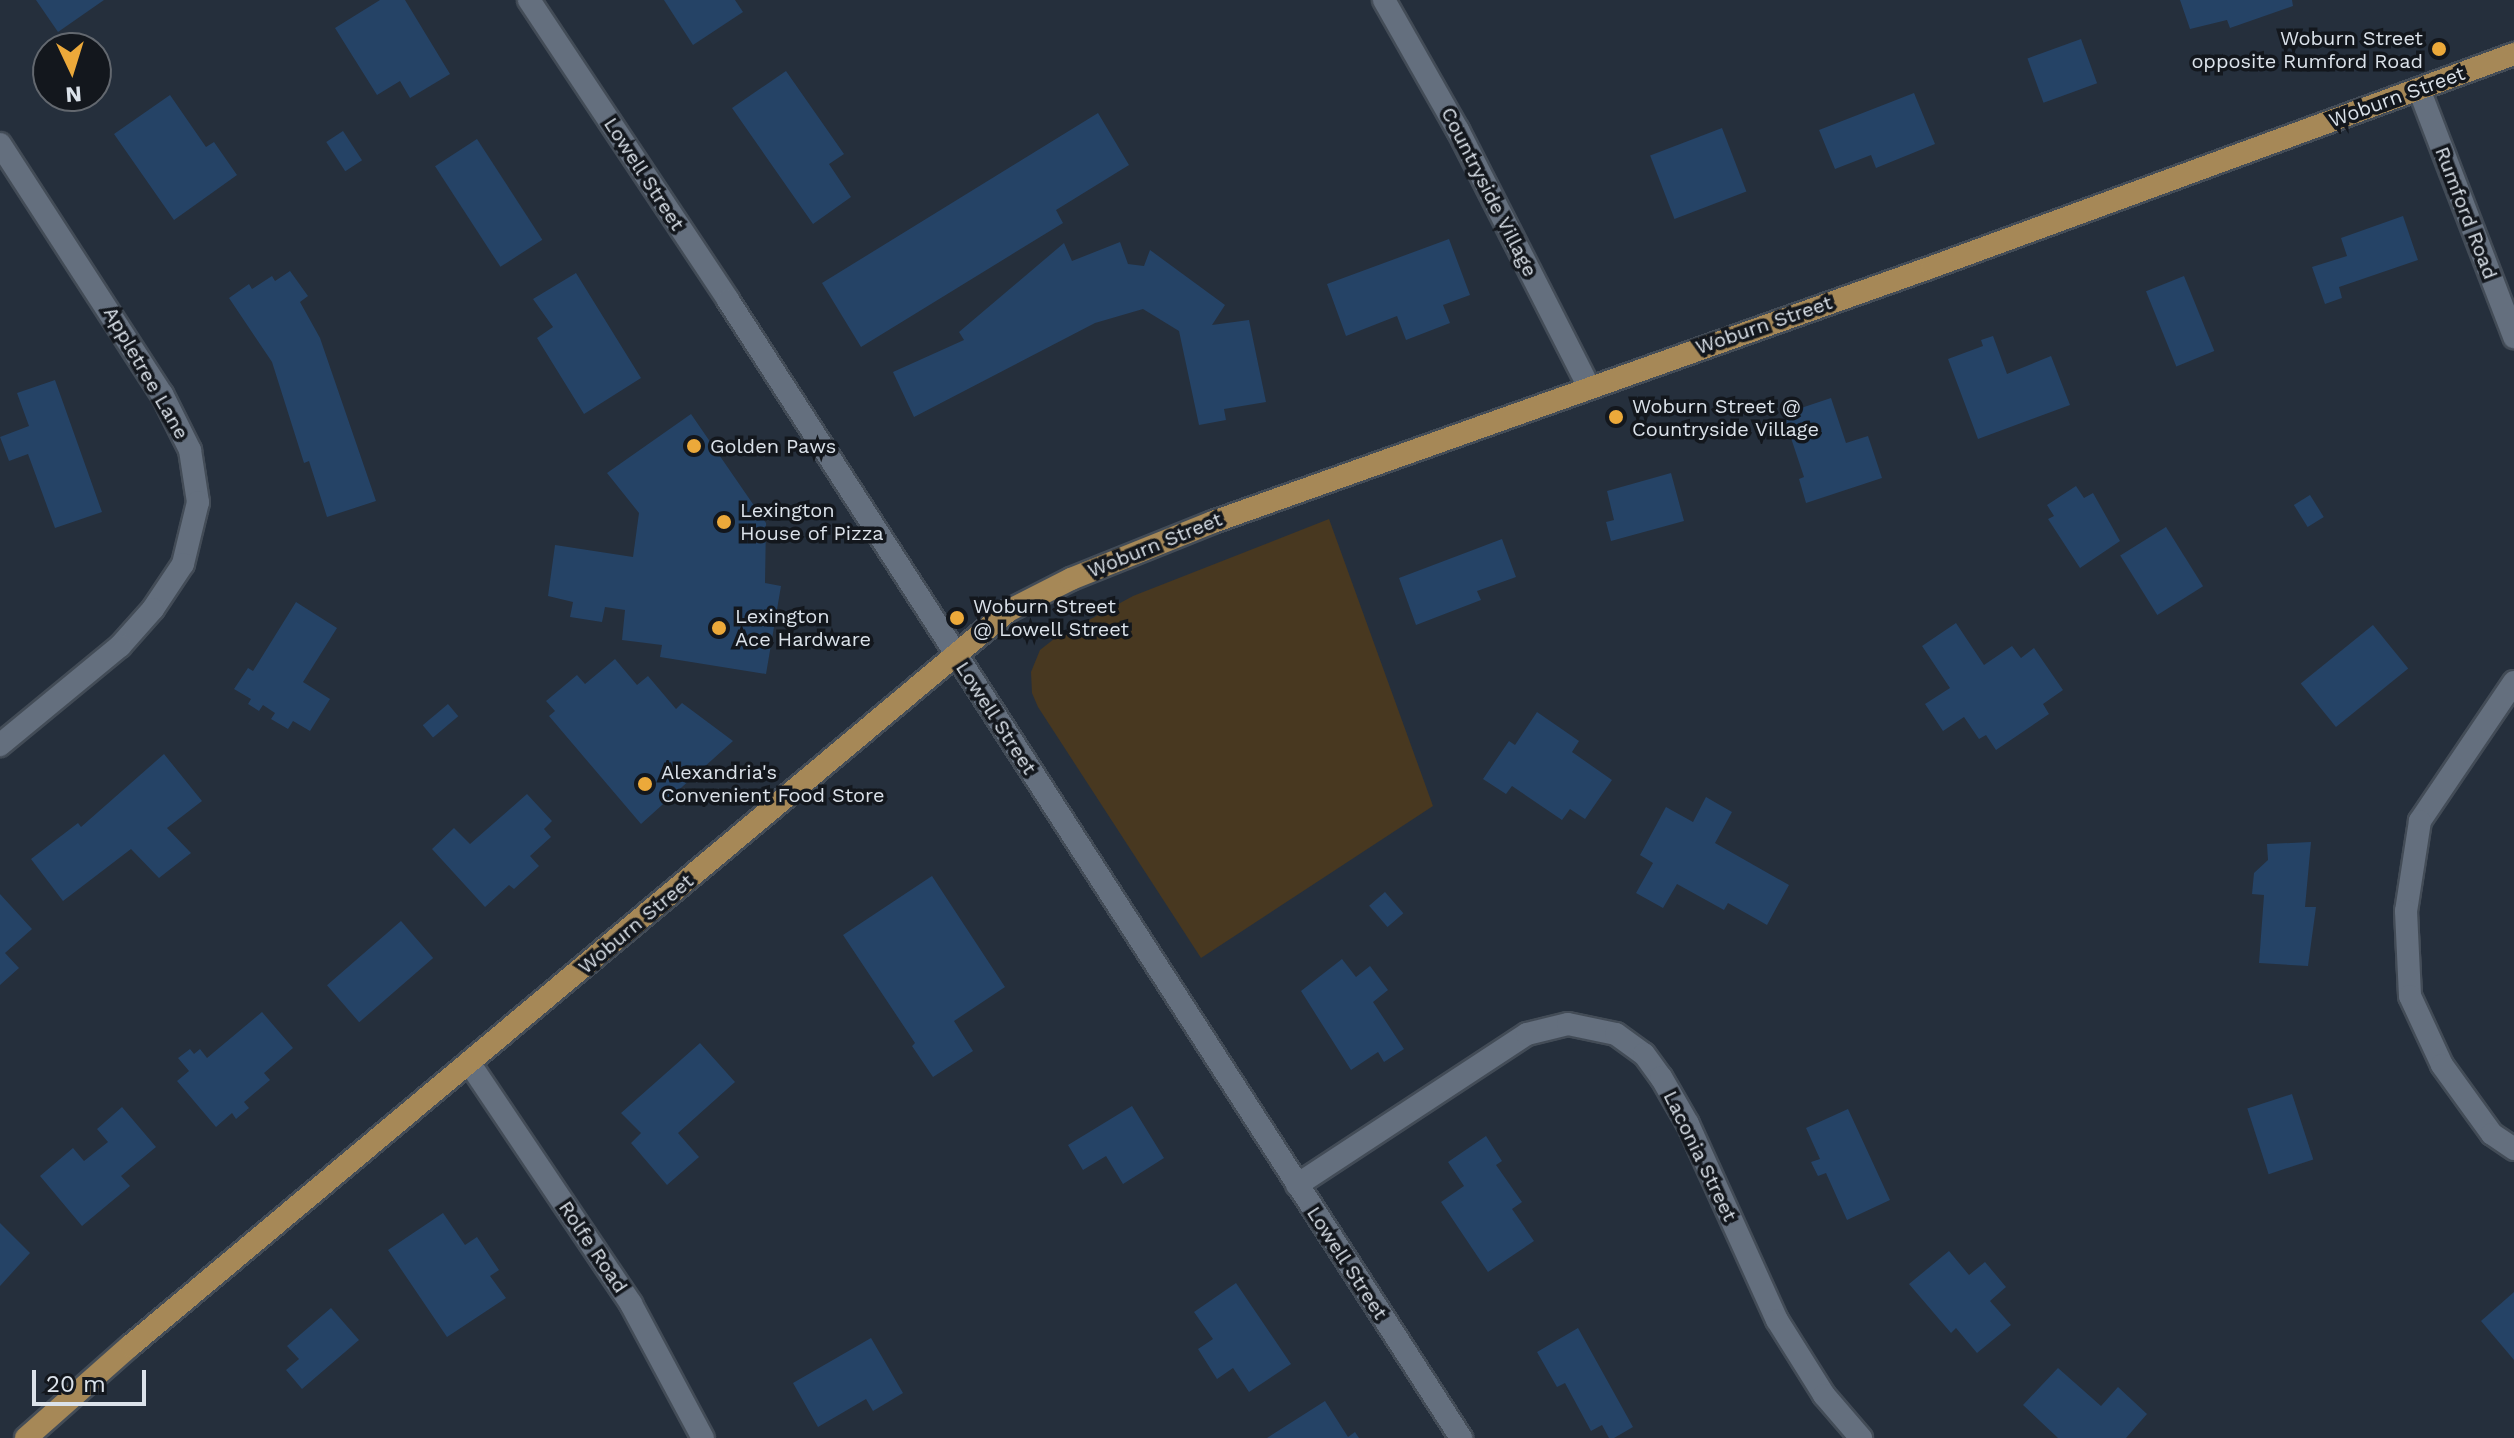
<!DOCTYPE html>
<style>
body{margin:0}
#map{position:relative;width:2514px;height:1438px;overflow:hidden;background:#252f3c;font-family:"Work Sans",sans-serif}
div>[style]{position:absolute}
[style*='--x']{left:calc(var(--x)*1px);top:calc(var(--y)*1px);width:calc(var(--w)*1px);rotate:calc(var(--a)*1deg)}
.green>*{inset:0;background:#483820}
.building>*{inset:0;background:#254366;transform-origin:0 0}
.roads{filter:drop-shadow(2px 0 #434c57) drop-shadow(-2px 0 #434c57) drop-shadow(0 2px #434c57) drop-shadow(0 -2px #434c57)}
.minor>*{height:22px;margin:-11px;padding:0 11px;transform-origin:11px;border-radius:11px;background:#646f7e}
.secondary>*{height:22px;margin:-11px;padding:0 11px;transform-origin:11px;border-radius:11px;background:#646f7e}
.primary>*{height:22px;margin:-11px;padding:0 11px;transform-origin:11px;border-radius:11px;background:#a68857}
.dots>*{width:22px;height:22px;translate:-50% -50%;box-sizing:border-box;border:4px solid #13171d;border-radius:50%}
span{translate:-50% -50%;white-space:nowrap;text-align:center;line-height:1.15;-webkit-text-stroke:7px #13171d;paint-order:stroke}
.poi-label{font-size:20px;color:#dbe2ea}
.right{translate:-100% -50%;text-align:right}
.left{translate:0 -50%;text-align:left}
.street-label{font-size:20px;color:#dbe2ea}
.north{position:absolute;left:32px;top:32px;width:80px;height:80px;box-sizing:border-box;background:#13171d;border:2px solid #63686f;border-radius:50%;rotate:176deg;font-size:22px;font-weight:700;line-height:32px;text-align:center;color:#dbe2ea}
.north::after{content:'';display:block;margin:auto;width:28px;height:36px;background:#eca93a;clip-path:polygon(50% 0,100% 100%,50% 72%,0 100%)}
.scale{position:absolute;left:32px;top:1370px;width:114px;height:36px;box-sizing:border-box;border:4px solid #dbe2ea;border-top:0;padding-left:10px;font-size:24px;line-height:28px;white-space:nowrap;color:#dbe2ea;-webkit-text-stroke:6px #13171d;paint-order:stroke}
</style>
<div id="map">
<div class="green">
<div style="clip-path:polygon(1329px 519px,1433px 806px,1201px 958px,1038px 707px,1032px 693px,1031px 672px,1040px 650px,1054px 639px,1133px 596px)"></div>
</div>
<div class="building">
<div style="clip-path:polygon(36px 0,104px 0,58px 32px)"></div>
<div style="clip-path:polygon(380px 0,405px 0,450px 74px,410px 98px,400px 81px,377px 95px,335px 28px)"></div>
<div style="clip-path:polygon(664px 0,735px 0,743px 12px,693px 45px)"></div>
<div style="clip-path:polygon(2180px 0,2292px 0,2293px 6px,2230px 28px,2227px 20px,2190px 29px)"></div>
<div style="left:2081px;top:39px;width:47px;height:57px;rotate:70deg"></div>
<div style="clip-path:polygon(786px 71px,844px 154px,829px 164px,851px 197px,813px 224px,732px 108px)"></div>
<div style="clip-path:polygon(1914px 93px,1935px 144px,1876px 168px,1871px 155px,1835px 169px,1819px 130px)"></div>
<div style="clip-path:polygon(170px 95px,206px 147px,214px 142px,237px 175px,174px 220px,114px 134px)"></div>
<div style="clip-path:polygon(1098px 113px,1129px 165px,1056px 210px,1063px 223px,861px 347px,822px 283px)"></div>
<div style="left:1722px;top:128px;width:68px;height:77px;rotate:69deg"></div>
<div style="left:343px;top:131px;width:35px;height:20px;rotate:57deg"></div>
<div style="left:477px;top:139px;width:120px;height:50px;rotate:57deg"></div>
<div style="clip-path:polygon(2403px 216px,2418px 260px,2339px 287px,2342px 298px,2325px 304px,2312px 267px,2347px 256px,2341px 238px)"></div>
<div style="clip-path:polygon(1449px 239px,1470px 295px,1443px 305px,1450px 323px,1406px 340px,1397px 316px,1346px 336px,1327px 284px)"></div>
<div style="clip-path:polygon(1120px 242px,1128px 264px,1144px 266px,1150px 250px,1225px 305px,1212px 325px,1249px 320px,1266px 402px,1224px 409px,1226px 420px,1199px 425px,1179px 331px,1143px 309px,1095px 323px,914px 417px,893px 372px,964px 340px,959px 332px,1064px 243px,1072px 261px)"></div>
<div style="clip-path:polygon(290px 271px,308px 296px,300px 302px,320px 338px,376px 501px,327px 517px,309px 461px,304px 463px,272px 362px,229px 298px,249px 284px,252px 289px,272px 276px,275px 281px)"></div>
<div style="clip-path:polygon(576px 273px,641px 378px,584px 414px,537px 338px,553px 327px,533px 299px)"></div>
<div style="left:2184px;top:276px;width:81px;height:41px;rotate:68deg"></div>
<div style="clip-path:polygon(1993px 336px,2007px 374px,2051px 356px,2070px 405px,1978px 439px,1948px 359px,1983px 346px,1981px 340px)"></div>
<div style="clip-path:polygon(55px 380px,102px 512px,55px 528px,28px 454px,9px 461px,0 437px,29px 426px,17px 393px)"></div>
<div style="clip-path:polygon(1831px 398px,1846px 443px,1868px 436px,1882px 478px,1806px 503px,1799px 479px,1804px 477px,1783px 414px)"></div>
<div style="clip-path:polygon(691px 414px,766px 523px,765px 583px,781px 586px,766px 674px,660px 657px,662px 645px,622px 640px,625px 610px,605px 607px,602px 622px,570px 617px,573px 602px,548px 596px,555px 545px,633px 557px,639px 513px,607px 473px)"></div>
<div style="clip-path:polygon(1671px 473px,1684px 521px,1611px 541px,1606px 522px,1614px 520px,1607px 491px)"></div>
<div style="clip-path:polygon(2076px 486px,2084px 498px,2093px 493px,2120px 541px,2080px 568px,2048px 519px,2054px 516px,2047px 505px)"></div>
<div style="left:2310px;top:495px;width:26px;height:19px;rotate:58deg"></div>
<div style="left:2166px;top:527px;width:70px;height:54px;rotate:58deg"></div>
<div style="clip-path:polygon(1502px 539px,1516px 577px,1477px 591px,1481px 600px,1416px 625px,1399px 578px)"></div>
<div style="clip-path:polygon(296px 602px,337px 628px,303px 682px,330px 699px,310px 731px,293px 721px,288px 729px,271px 719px,275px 713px,263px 705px,259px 711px,248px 704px,251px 699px,234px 689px,248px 668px,253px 671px)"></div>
<div style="clip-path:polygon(1956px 623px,1984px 665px,2012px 646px,2021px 658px,2034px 648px,2063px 690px,2043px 704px,2049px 714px,1996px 750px,1986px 735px,1979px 739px,1964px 717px,1943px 731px,1925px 704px,1950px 688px,1922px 646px)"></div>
<div style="left:2373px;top:625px;width:56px;height:93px;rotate:51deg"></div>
<div style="clip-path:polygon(615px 659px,637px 685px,648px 676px,676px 709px,682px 703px,733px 741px,641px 824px,549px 716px,555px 711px,546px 701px,577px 675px,585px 684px)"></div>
<div style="left:448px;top:704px;width:16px;height:33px;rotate:50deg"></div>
<div style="clip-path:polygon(1537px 712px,1579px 741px,1572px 752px,1612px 780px,1585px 819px,1570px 809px,1562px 820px,1512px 786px,1506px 794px,1483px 779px,1509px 741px,1515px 745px)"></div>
<div style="clip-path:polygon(164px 754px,202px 801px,167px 828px,191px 853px,159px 878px,131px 849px,63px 901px,31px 859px,78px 823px,81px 827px)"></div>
<div style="clip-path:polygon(527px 794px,552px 821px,544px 829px,551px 837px,530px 856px,539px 866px,514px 889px,509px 885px,485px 907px,432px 849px,454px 828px,470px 844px)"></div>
<div style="clip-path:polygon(1706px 797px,1732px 812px,1715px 843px,1789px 885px,1767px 925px,1728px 903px,1724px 910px,1677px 884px,1663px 908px,1636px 893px,1653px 863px,1640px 855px,1666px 807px,1693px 822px)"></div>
<div style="clip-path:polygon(2311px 842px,2305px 907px,2316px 907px,2308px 966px,2259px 963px,2264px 895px,2252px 894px,2254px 873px,2268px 860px,2267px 844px)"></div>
<div style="clip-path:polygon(932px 876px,1005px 987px,954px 1021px,973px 1051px,933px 1077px,912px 1046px,915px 1043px,843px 935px)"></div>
<div style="left:1385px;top:892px;width:28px;height:21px;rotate:49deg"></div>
<div style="clip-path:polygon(0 894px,32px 929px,5px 953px,19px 968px,0 985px)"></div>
<div style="left:401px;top:921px;width:49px;height:98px;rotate:49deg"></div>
<div style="clip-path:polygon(1342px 959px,1356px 977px,1370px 966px,1388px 990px,1373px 1002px,1404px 1049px,1384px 1062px,1378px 1052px,1351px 1070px,1301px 991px)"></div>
<div style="clip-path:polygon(262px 1012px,293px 1048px,264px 1073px,270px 1080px,244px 1102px,249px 1108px,236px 1119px,232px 1113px,216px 1127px,177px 1081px,189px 1071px,178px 1058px,190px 1049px,194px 1054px,200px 1049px,207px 1058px)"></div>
<div style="clip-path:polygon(700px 1043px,735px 1082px,678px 1133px,699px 1157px,667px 1185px,631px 1143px,641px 1133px,621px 1113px)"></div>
<div style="left:2292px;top:1094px;width:69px;height:47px;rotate:72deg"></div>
<div style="clip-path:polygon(1132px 1106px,1164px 1158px,1123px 1184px,1106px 1156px,1083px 1170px,1068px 1145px)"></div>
<div style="clip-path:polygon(122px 1107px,156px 1147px,121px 1176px,130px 1186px,82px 1226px,40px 1176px,73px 1148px,84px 1161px,108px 1142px,97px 1129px)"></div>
<div style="clip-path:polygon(1848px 1109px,1890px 1200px,1847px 1220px,1826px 1173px,1818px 1176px,1811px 1162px,1820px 1159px,1806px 1128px)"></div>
<div style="clip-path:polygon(1486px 1136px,1502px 1161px,1496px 1165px,1522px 1202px,1512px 1209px,1534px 1241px,1488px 1272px,1441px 1202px,1464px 1186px,1448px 1162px)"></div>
<div style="clip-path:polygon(443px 1213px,465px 1245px,477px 1237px,499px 1270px,490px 1276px,506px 1298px,447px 1337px,388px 1250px)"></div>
<div style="clip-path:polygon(0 1223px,30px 1253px,0 1286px)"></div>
<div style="clip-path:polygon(1949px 1251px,1969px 1275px,1985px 1262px,2006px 1287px,1990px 1301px,2011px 1325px,1977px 1353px,1956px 1328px,1951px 1333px,1909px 1284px)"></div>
<div style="clip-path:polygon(1236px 1283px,1291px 1364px,1249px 1392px,1233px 1368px,1217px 1379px,1198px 1349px,1213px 1339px,1194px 1312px)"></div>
<div style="clip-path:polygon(2514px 1292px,2514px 1360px,2481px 1321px)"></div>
<div style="clip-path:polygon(331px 1308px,359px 1340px,302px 1389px,286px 1370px,299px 1359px,287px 1346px)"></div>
<div style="clip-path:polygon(1578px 1328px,1633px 1427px,1614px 1438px,1609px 1438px,1602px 1425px,1591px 1431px,1565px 1383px,1557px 1387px,1537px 1352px)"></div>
<div style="clip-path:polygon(871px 1338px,903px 1393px,873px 1411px,866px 1399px,818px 1427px,793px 1383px)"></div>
<div style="clip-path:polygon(2058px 1368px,2101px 1406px,2118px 1387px,2147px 1414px,2126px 1438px,2058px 1438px,2023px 1405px)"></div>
<div style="clip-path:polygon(1325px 1401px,1348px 1437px,1355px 1432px,1359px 1438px,1267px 1438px)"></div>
</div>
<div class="roads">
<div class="minor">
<div style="--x:1384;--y:0;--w:150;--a:60.4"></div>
<div style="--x:1458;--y:130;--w:288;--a:63"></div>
<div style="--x:2419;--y:89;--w:266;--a:69"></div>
<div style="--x:0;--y:144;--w:298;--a:57.1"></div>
<div style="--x:162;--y:394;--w:63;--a:63.4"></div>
<div style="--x:190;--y:450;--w:53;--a:81.3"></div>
<div style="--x:198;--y:502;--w:64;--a:103.6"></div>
<div style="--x:183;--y:564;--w:54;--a:123.7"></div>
<div style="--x:153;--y:609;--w:50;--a:131.7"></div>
<div style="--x:120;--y:646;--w:156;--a:140.5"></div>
<div style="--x:2514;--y:682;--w:168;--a:124.1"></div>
<div style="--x:2420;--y:821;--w:91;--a:98.8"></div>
<div style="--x:2406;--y:911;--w:85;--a:87.3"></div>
<div style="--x:2410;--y:996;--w:76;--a:65.1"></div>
<div style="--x:2442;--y:1065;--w:85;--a:54.1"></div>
<div style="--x:2492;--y:1134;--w:27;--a:34"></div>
<div style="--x:470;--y:1064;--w:289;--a:56.1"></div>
<div style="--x:631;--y:1304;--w:152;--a:61.8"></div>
<div style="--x:1297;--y:1185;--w:275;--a:-33.3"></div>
<div style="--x:1527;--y:1034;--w:42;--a:-13.7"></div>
<div style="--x:1568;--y:1024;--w:49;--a:11.8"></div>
<div style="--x:1616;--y:1034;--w:34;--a:36"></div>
<div style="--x:1644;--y:1054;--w:29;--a:54"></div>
<div style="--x:1661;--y:1077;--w:54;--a:60.1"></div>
<div style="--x:1688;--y:1124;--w:215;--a:65.6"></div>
<div style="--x:1777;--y:1320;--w:89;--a:57.9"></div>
<div style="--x:1824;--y:1395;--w:57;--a:49.3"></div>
</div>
<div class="secondary">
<div style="--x:529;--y:0;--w:360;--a:56.4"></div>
<div style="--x:728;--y:300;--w:1354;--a:57.21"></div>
</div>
<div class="primary">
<div style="--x:26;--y:1438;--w:139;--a:-41.5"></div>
<div style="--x:130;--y:1346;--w:1145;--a:-39.93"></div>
<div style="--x:1008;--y:611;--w:71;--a:-26.9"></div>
<div style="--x:1071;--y:579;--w:153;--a:-21.9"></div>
<div style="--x:1213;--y:522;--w:763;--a:-19.53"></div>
<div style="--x:1932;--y:267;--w:620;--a:-20.1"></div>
</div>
</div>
<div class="dots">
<div style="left:2439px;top:49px;background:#eca93a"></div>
<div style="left:1616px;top:417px;background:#eca93a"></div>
<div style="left:694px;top:446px;background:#eca93a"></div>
<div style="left:724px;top:522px;background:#eca93a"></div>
<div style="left:957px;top:618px;background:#eca93a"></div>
<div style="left:719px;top:628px;background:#eca93a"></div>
<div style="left:645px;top:784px;background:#eca93a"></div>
</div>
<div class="poi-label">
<span class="right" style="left:2423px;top:50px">Woburn Street<br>opposite Rumford Road</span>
<span class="left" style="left:1632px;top:418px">Woburn Street @<br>Countryside Village</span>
<span class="left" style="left:710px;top:446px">Golden Paws</span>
<span class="left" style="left:740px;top:522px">Lexington<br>House of Pizza</span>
<span class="left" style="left:973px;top:618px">Woburn Street<br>@ Lowell Street</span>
<span class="left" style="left:735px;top:628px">Lexington<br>Ace Hardware</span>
<span class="left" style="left:661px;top:784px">Alexandria's<br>Convenient Food Store</span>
</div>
<div class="street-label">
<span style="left:2397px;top:97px;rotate:-20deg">Woburn Street</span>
<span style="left:644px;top:174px;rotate:57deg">Lowell Street</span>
<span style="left:1489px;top:192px;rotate:63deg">Countryside Village</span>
<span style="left:2466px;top:213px;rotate:69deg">Rumford Road</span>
<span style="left:1764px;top:325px;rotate:-19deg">Woburn Street</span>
<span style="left:146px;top:373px;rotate:60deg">Appletree Lane</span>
<span style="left:1155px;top:545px;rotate:-22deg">Woburn Street</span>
<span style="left:996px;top:718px;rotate:57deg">Lowell Street</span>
<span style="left:636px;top:924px;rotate:-40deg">Woburn Street</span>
<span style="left:1700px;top:1156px;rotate:64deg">Laconia Street</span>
<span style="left:593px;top:1247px;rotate:56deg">Rolfe Road</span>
<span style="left:1347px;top:1263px;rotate:57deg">Lowell Street</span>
</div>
<div class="north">N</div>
<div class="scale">20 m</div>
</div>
